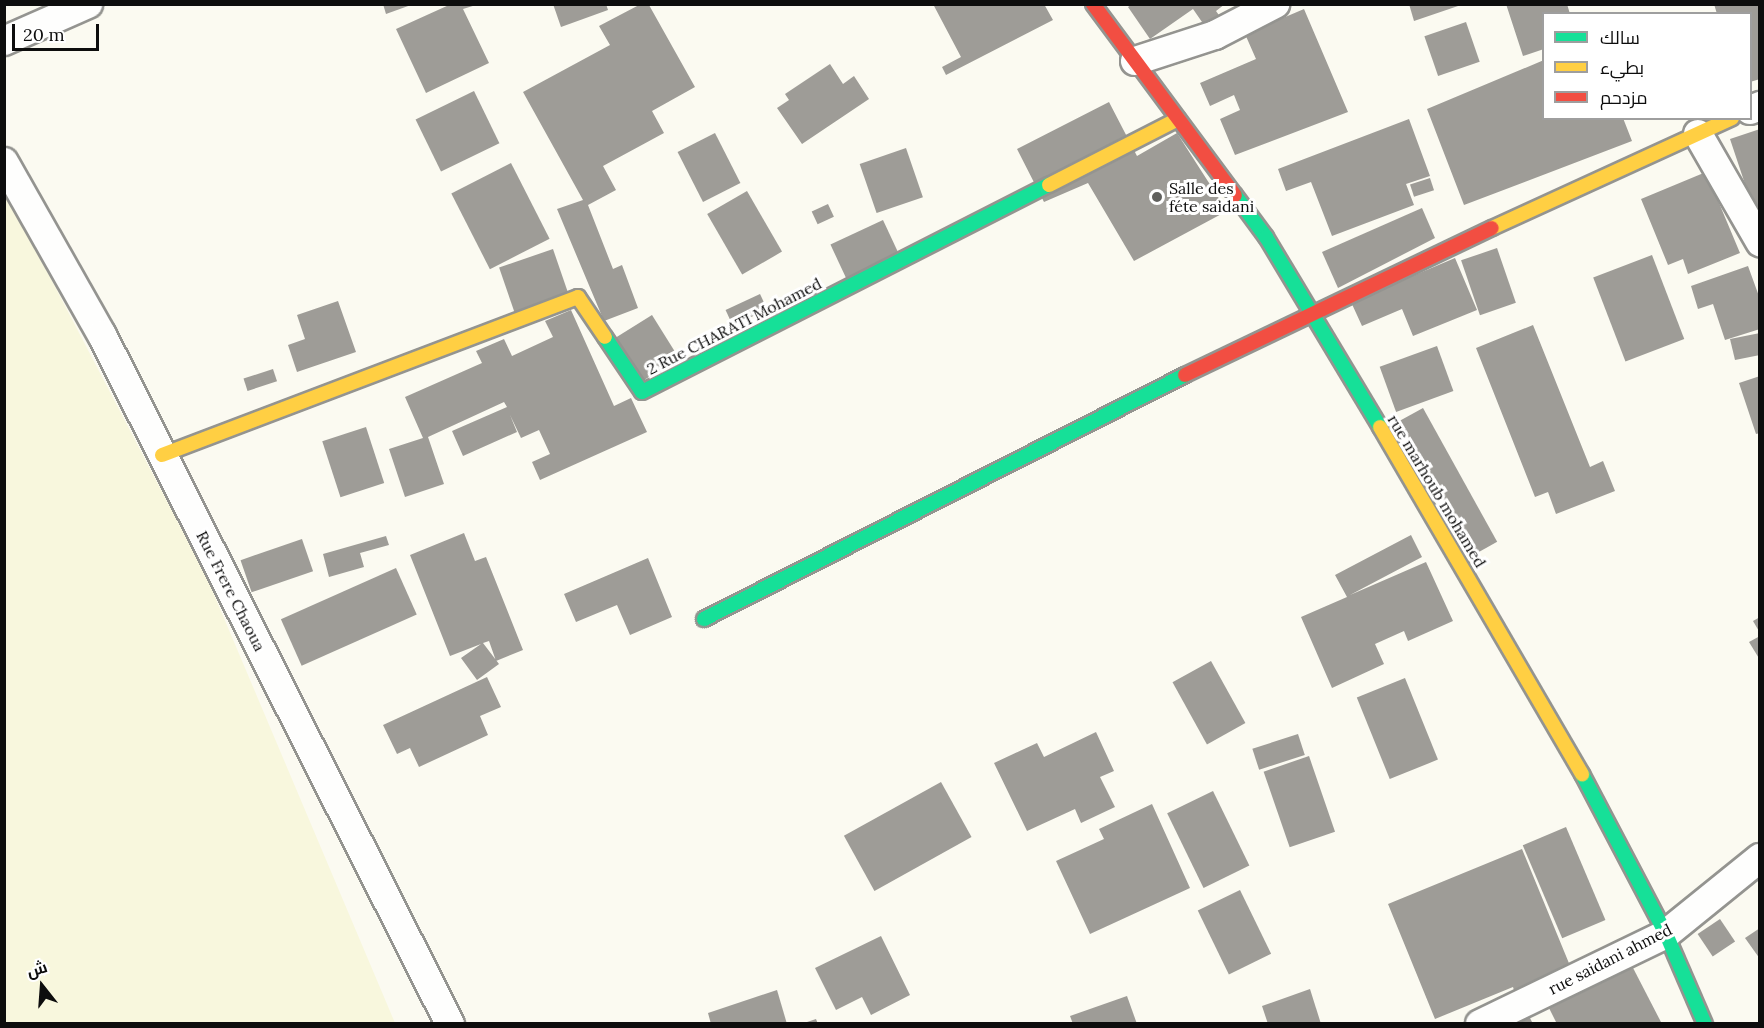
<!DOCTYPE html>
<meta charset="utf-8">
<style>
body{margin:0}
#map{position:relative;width:1764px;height:1028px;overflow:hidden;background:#fbfaf1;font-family:Lora,Cairo,serif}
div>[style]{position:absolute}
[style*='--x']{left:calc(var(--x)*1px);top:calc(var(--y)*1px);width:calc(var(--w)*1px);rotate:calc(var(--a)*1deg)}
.farmland>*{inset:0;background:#f8f7dd}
.building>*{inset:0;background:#9e9c97;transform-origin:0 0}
.roads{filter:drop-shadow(2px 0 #949490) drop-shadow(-2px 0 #949490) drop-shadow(0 2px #949490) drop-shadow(0 -2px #949490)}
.street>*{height:28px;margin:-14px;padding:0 14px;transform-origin:14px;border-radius:14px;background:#fefefd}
.fast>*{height:14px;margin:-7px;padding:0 7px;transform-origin:7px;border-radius:7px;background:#16e098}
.slow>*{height:14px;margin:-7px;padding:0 7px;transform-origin:7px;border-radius:7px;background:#ffcf43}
.jam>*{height:14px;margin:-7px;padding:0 7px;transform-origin:7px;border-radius:7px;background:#f24e42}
.dots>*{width:16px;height:16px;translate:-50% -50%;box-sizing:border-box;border:3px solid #fff;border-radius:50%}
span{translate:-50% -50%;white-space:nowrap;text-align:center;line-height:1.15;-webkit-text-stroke:6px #fff;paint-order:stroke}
.poi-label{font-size:16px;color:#0d0d0d}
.left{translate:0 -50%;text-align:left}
.street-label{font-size:16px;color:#0d0d0d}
.frame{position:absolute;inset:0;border:6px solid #0d0d0d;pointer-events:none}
.legend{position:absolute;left:1542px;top:12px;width:210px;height:108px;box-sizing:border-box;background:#fff;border:2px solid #9e9e9e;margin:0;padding:8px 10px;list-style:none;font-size:18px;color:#0d0d0d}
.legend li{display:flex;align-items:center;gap:12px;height:30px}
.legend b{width:30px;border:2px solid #9e9e9e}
.north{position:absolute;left:12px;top:956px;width:60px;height:60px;-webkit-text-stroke:4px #fff;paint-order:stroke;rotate:343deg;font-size:16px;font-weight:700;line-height:24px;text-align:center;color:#0d0d0d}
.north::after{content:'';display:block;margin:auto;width:21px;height:27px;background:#0d0d0d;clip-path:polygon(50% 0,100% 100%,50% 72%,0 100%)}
.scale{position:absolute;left:12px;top:24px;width:87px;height:27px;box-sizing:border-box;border:3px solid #0d0d0d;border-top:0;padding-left:8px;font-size:18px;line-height:21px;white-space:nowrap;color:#0d0d0d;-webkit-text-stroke:4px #fff;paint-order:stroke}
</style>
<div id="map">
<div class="farmland">
<div style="clip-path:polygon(4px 189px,207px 578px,395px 1023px,5px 1023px)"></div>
</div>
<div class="building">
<div style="clip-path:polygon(383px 4px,411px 4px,411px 5px,386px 14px)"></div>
<div style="clip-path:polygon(553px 4px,606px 4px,608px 10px,561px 27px)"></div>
<div style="clip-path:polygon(933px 4px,1044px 4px,1053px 20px,946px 75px,942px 67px,961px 57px)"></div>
<div style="clip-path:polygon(1132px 4px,1225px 4px,1216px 11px,1226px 25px,1211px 35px,1193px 9px,1150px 39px,1128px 7px)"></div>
<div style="clip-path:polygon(1409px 4px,1461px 4px,1461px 5px,1414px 21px)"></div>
<div style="clip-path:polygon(1506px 4px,1567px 4px,1570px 14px,1544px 14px,1544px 49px,1523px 56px)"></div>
<div style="clip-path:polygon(1714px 4px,1760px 4px,1760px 79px,1750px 82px,1750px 14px,1717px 14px)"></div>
<div style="clip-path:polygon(449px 5px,476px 5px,463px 9px,489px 63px,426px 93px,396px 29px)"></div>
<div style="clip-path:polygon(639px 5px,649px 5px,695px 87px,652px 111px,664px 133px,603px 166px,616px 190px,588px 205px,613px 269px,622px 265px,638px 308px,604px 321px,557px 209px,583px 200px,523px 92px,610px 45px,599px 26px)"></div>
<div style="clip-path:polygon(1304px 9px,1348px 112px,1235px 155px,1220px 119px,1240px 110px,1234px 95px,1210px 106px,1200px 83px,1256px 59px,1245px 34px)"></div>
<div style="left:1466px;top:22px;width:42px;height:44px;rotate:71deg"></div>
<div style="clip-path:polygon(1544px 60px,1544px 118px,1623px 118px,1632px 141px,1464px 205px,1427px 109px)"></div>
<div style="clip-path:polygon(830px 64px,843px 84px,854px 76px,869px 99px,802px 144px,777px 108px,789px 100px,785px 94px)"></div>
<div style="left:474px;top:91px;width:58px;height:65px;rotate:64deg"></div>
<div style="clip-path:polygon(1109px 102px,1137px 156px,1177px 133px,1227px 211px,1134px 261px,1088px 183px,1044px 202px,1017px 149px)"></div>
<div style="clip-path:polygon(1409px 119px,1430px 176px,1406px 184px,1414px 205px,1332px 236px,1311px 182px,1286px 191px,1278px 169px)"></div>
<div style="clip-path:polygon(1760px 129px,1760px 226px,1759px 226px,1730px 139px)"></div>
<div style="left:715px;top:133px;width:56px;height:42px;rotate:63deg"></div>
<div style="left:906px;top:148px;width:52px;height:49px;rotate:71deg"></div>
<div style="left:511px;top:163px;width:85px;height:67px;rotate:63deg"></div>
<div style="clip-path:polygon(1706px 172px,1740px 253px,1688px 274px,1683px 259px,1668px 265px,1641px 199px)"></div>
<div style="left:1430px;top:178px;width:13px;height:21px;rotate:72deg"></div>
<div style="left:747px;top:191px;width:70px;height:46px;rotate:60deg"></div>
<div style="left:828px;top:204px;width:14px;height:18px;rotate:65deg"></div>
<div style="clip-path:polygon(1422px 208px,1435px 238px,1338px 288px,1322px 252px)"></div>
<div style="left:883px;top:220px;width:53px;height:58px;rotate:65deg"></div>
<div style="left:1497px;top:248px;width:58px;height:38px;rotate:71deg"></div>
<div style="left:553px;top:249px;width:52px;height:57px;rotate:71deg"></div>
<div style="left:1652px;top:255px;width:90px;height:63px;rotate:69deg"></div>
<div style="clip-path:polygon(1455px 258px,1477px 310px,1413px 336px,1402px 309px,1362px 326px,1351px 302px)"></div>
<div style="clip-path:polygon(1748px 266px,1760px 299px,1760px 329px,1725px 340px,1713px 304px,1698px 309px,1691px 286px)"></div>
<div style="left:760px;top:294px;width:17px;height:38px;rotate:65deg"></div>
<div style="clip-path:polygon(338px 301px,356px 352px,297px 372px,288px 345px,305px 339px,297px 315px)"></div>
<div style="clip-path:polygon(571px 310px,614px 406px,631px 398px,647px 432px,540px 480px,532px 462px,550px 454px,539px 430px,521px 438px,510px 415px,517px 432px,463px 456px,452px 431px,507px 407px,504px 402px,428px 437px,444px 484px,405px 497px,389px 449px,423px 438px,405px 397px,482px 363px,476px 351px,504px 339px,512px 356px,553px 337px,545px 321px)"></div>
<div style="left:652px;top:315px;width:51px;height:43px;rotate:58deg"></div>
<div style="clip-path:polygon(1533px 325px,1590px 467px,1603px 461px,1615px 491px,1556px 514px,1548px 492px,1535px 497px,1476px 348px)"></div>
<div style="clip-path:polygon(1760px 333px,1760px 355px,1735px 360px,1730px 339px)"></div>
<div style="left:1437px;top:346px;width:48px;height:61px;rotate:70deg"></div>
<div style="left:273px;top:369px;width:13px;height:31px;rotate:72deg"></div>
<div style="clip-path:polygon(1760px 376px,1760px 433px,1756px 434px,1739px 383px)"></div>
<div style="left:1423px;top:408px;width:153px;height:27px;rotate:61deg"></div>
<div style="left:366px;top:427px;width:59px;height:46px;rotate:72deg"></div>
<div style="clip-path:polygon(464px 533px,475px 561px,486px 557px,523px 650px,496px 661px,489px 641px,483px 643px,499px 664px,477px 680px,461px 658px,481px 644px,450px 656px,410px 555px)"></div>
<div style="clip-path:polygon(1411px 535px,1422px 557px,1350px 595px,1426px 562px,1453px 621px,1408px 641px,1404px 631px,1375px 644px,1384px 664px,1332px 688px,1301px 617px,1347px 597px,1335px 575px)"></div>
<div style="clip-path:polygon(386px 536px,389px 545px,360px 553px,364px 567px,329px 577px,323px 554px)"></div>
<div style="left:302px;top:539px;width:34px;height:65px;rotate:71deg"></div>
<div style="clip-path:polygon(648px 558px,672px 617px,630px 635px,617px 605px,576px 622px,564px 594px)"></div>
<div style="left:396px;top:568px;width:51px;height:126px;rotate:66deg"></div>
<div style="clip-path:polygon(1760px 617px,1760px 633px,1753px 621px)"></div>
<div style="clip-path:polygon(1760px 636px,1760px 660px,1749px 642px)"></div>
<div style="left:1211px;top:661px;width:71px;height:44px;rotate:61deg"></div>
<div style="clip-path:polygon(487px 677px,501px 707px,480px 716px,488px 735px,419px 767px,410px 748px,397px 754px,383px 725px)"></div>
<div style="left:1405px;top:678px;width:88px;height:52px;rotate:68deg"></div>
<div style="clip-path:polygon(1096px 732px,1114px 771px,1100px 777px,1115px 807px,1081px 823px,1075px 809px,1027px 831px,994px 763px,1037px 743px,1044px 757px)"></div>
<div style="left:1298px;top:734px;width:22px;height:48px;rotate:72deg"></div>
<div style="left:1309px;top:756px;width:80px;height:48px;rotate:71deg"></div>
<div style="left:941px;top:782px;width:63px;height:111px;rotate:61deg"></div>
<div style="left:1213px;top:791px;width:83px;height:51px;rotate:64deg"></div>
<div style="clip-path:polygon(1152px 804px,1190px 888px,1090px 934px,1056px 861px,1104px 839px,1099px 829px)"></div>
<div style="left:1566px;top:827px;width:101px;height:47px;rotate:67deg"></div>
<div style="clip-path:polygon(1522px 849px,1573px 973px,1516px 997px,1513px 987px,1435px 1019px,1388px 904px)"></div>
<div style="left:1240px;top:890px;width:71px;height:47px;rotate:64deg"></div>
<div style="left:1720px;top:919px;width:27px;height:27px;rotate:56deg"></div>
<div style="clip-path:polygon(1760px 928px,1760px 959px,1745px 938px)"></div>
<div style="clip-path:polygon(881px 936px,910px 995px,871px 1015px,862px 997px,836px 1010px,815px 968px)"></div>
<div style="clip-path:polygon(1631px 964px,1662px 1024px,1557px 1024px,1548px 1006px)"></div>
<div style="clip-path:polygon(1310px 989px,1321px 1024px,1268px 1024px,1262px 1006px)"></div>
<div style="clip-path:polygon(777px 990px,787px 1024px,711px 1024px,708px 1013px)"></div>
<div style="clip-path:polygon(1127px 996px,1137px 1024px,1073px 1024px,1070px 1016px)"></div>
<div style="clip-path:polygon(1523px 1004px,1533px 1024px,1486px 1024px)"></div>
<div style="clip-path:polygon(816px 1019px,818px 1024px,804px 1024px,804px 1023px)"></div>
</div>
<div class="roads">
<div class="street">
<div style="--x:4;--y:41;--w:92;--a:-23.8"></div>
<div style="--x:1135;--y:61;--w:84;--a:-18"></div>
<div style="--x:1215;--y:35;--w:68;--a:-27.3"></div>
<div style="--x:1750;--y:110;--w:11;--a:-22"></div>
<div style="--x:1698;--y:134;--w:125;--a:60.1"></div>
<div style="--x:4;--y:162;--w:199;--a:60.5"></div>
<div style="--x:102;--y:335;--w:772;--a:63.2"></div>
<div style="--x:1480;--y:1024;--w:207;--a:-25.8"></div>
<div style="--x:1666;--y:934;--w:121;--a:-39"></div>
</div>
<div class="fast">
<div style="--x:1235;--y:195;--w:52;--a:53.6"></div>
<div style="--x:1266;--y:237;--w:222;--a:59"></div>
<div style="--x:605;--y:337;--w:66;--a:56.1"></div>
<div style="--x:642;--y:392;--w:457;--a:-27"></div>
<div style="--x:704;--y:619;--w:539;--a:-26.9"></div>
<div style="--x:1582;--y:774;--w:181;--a:62.3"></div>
<div style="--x:1666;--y:934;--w:98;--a:66.6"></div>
</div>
<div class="slow">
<div style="--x:1049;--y:185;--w:145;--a:-27.1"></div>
<div style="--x:1492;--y:228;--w:264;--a:-24.6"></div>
<div style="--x:1380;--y:427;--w:402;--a:59.8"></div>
<div style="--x:162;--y:455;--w:445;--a:-20.8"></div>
<div style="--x:578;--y:297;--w:48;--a:56"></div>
</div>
<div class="jam">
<div style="--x:1093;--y:4;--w:238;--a:53.4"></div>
<div style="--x:1185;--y:375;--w:340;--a:-25.6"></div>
</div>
</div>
<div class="dots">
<div style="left:1157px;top:197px;background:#60605d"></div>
</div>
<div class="poi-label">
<span class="left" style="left:1169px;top:197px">Salle des<br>féte saidani</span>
</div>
<div class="street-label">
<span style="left:734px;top:326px;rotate:-27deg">2 Rue CHARATI Mohamed</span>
<span style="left:1437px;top:491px;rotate:59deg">rue marhoub mohamed</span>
<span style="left:231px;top:591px;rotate:63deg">Rue Frere Chaoua</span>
<span style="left:1610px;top:959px;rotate:-27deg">rue saidani ahmed</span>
</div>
<div class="frame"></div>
<ul class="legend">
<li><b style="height:8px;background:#16e098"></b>سالك</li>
<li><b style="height:8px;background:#ffcf43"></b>بطيء</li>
<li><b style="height:8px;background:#f24e42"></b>مزدحم</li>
</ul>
<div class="north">ش</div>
<div class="scale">20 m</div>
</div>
